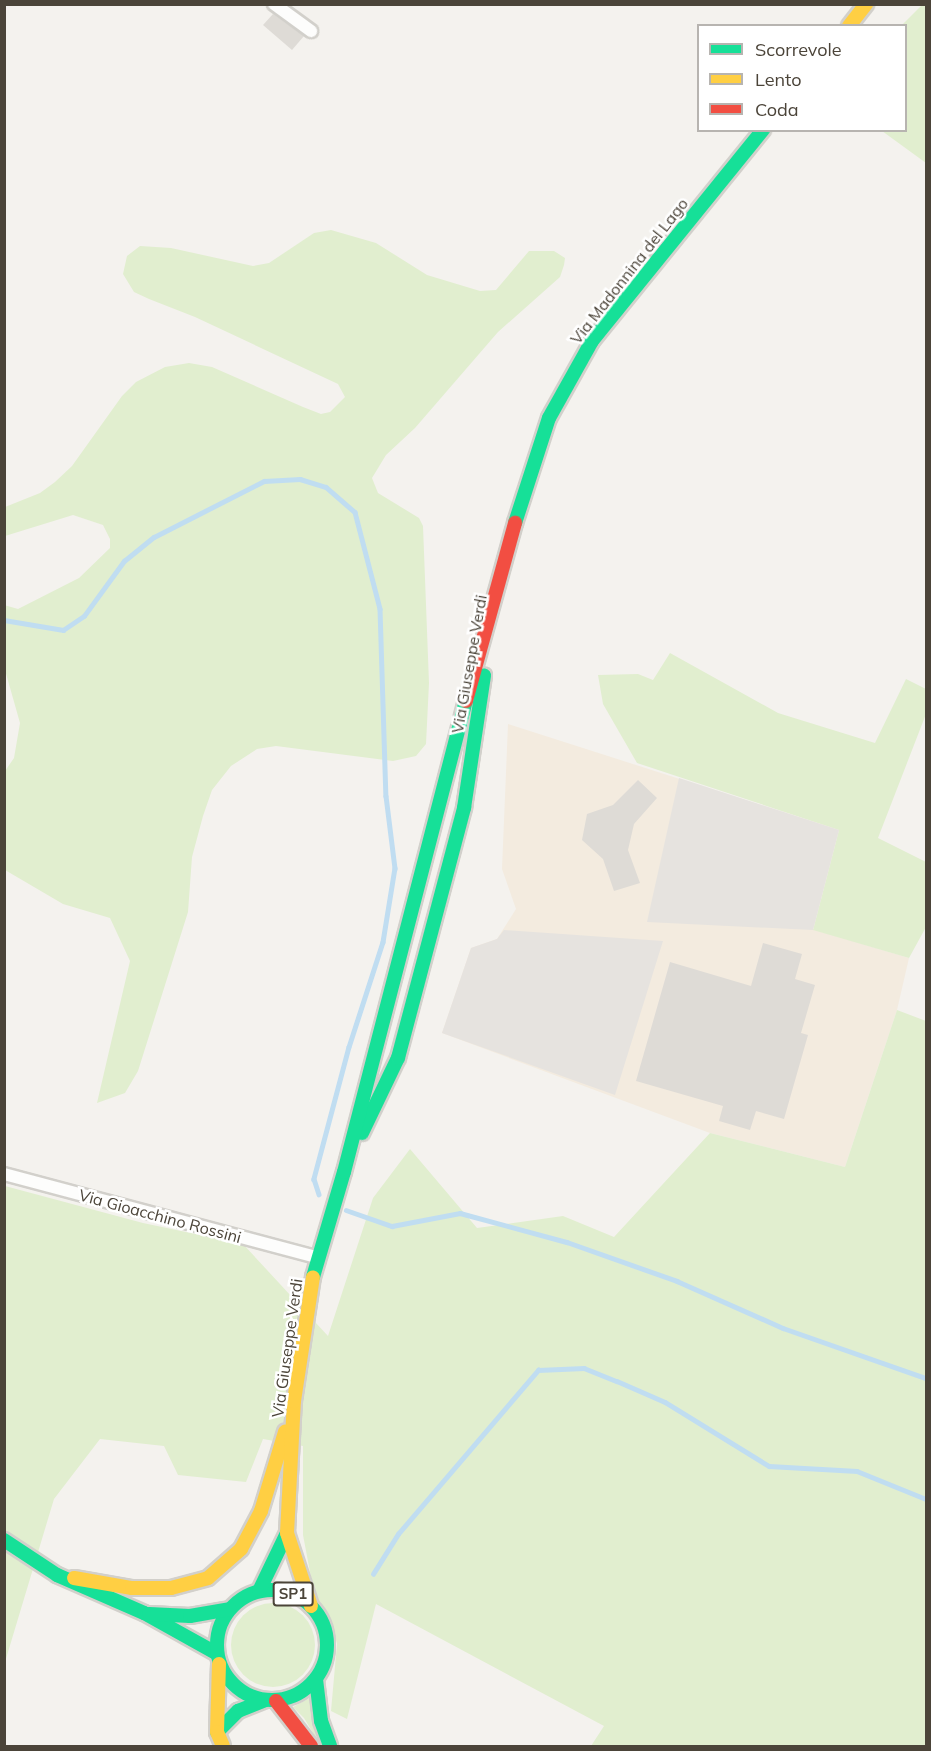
<!DOCTYPE html>
<style>
body{margin:0}
#map{position:relative;width:931px;height:1751px;overflow:hidden;background:#f4f2ee;font-family:Mulish,sans-serif}
div>[style]{position:absolute}
[style*='--x']{left:calc(var(--x)*1px);top:calc(var(--y)*1px);width:calc(var(--w)*1px);rotate:calc(var(--a)*1deg)}
.commercial>*{inset:0;background:#f3ebdf}
.green>*{inset:0;background:#e1eecf}
.round{border-radius:50%}
.parking>*{inset:0;background:#e6e3df}
.stream>*{height:4.5px;margin:-2.25px;padding:0 2.25px;transform-origin:2.25px;border-radius:2.25px;background:#c0ddf1}
.building>*{inset:0;background:#dedbd6}
.roads{filter:drop-shadow(2px 0 #d2d0cb) drop-shadow(-2px 0 #d2d0cb) drop-shadow(0 2px #d2d0cb) drop-shadow(0 -2px #d2d0cb)}
.street>*{height:12px;margin:-6px;padding:0 6px;transform-origin:6px;border-radius:6px;background:#fdfdfc}
.fast>*{height:14px;margin:-7px;padding:0 7px;transform-origin:7px;border-radius:7px;background:#16e098}
.fast>.ring{margin:-7px;padding:0;box-sizing:content-box;background:none;border:14px solid #16e098;border-radius:50%}
.slow>*{height:14px;margin:-7px;padding:0 7px;transform-origin:7px;border-radius:7px;background:#ffcf43}
.jam>*{height:14px;margin:-7px;padding:0 7px;transform-origin:7px;border-radius:7px;background:#f24e42}
span{translate:-50% -50%;white-space:nowrap;text-align:center;line-height:1.15;-webkit-text-stroke:5px #fff;paint-order:stroke}
.shield-label span{padding:2px 4px;background:#fff;border:2px solid;border-radius:4px;-webkit-text-stroke-width:0}
.shield-label{font-size:15px;color:#4b4439;font-weight:700}
.street-label{font-size:16px;color:#4b4439}
.frame{position:absolute;inset:0;border:6px solid #4b4439;pointer-events:none}
.legend{position:absolute;left:697px;top:24px;width:210px;height:108px;box-sizing:border-box;background:#fff;border:2px solid #b7b4b0;margin:0;padding:8px 10px;list-style:none;font-size:18px;color:#4b4439}
.legend li{display:flex;align-items:center;gap:12px;height:30px}
.legend b{width:30px;border:2px solid #b7b4b0}
</style>
<div id="map">
<div class="commercial">
<div style="clip-path:polygon(508px 724px,839px 830px,813px 929px,909px 958px,897px 1010px,845px 1167px,710px 1133px,442px 1033px,471px 948px,497px 939px,516px 909px,502px 869px)"></div>
</div>
<div class="green">
<div style="clip-path:polygon(922px 5px,926px 5px,926px 163px,882px 131px,906px 130px,906px 26px,902px 25px)"></div>
<div style="clip-path:polygon(331px 230px,376px 243px,427px 275px,480px 291px,496px 290px,529px 251px,554px 251px,565px 258px,564px 265px,560px 277px,498px 332px,415px 428px,386px 455px,372px 478px,378px 493px,419px 518px,423px 526px,429px 683px,426px 744px,416px 756px,393px 761px,276px 746px,257px 749px,231px 766px,212px 790px,203px 816px,192px 857px,188px 912px,138px 1071px,125px 1093px,97px 1103px,130px 961px,110px 918px,63px 904px,5px 870px,5px 771px,14px 758px,20px 723px,5px 670px,4px 605px,18px 609px,79px 578px,110px 548px,110px 539px,103px 525px,73px 515px,5px 536px,5px 507px,40px 493px,55px 482px,72px 466px,122px 396px,136px 382px,165px 367px,189px 363px,212px 367px,303px 407px,321px 414px,330px 412px,345px 397px,338px 384px,195px 317px,149px 299px,134px 292px,123px 274px,127px 256px,140px 246px,171px 248px,253px 266px,269px 263px,314px 233px)"></div>
<div style="clip-path:polygon(670px 653px,778px 713px,875px 743px,906px 679px,926px 689px,926px 714px,878px 838px,926px 862px,926px 927px,909px 958px,813px 930px,839px 830px,637px 763px,603px 704px,598px 675px,638px 674px,653px 680px)"></div>
<div style="clip-path:polygon(897px 1010px,926px 1021px,926px 1746px,591px 1746px,604px 1726px,376px 1604px,347px 1719px,331px 1711px,337px 1644px,331px 1620px,314px 1593px,303px 1535px,303px 1446px,263px 1439px,246px 1482px,178px 1475px,164px 1446px,100px 1439px,54px 1499px,5px 1662px,5px 1186px,143px 1223px,243px 1244px,328px 1336px,373px 1198px,410px 1149px,477px 1228px,563px 1216px,614px 1237px,710px 1133px,845px 1167px)"></div>
<div class="round" style="left:231px;top:1603px;width:84px;height:84px"></div>
<div style="clip-path:polygon(310px 1698px,321px 1746px,304px 1718px,293px 1707px)"></div>
</div>
<div class="parking">
<div style="clip-path:polygon(679px 778px,839px 830px,813px 930px,647px 922px)"></div>
<div style="clip-path:polygon(504px 930px,663px 941px,615px 1095px,442px 1033px,471px 948px,497px 939px)"></div>
</div>
<div class="stream">
<div style="--x:4;--y:620;--w:60;--a:9.6"></div>
<div style="--x:63;--y:630;--w:25;--a:-34"></div>
<div style="--x:84;--y:616;--w:68;--a:-54"></div>
<div style="--x:124;--y:561;--w:38;--a:-39"></div>
<div style="--x:154;--y:537;--w:123;--a:-27"></div>
<div style="--x:264;--y:481;--w:36;--a:-3"></div>
<div style="--x:300;--y:479;--w:27;--a:17"></div>
<div style="--x:326;--y:487;--w:38;--a:41"></div>
<div style="--x:355;--y:512;--w:100;--a:75.5"></div>
<div style="--x:380;--y:609;--w:187;--a:88.2"></div>
<div style="--x:386;--y:796;--w:73;--a:82.9"></div>
<div style="--x:395;--y:868;--w:75;--a:99.2"></div>
<div style="--x:383;--y:942;--w:110;--a:107.9"></div>
<div style="--x:349;--y:1047;--w:137;--a:104.9"></div>
<div style="--x:314;--y:1179;--w:16;--a:72"></div>
<div style="--x:346;--y:1210;--w:49;--a:19.2"></div>
<div style="--x:392;--y:1226;--w:69;--a:-10.8"></div>
<div style="--x:460;--y:1213;--w:111;--a:15.2"></div>
<div style="--x:567;--y:1242;--w:117;--a:19.5"></div>
<div style="--x:677;--y:1281;--w:116;--a:23.9"></div>
<div style="--x:783;--y:1328;--w:151;--a:19.3"></div>
<div style="--x:373;--y:1574;--w:47;--a:-58"></div>
<div style="--x:398;--y:1534;--w:216;--a:-49.5"></div>
<div style="--x:538;--y:1370;--w:46;--a:-2.5"></div>
<div style="--x:584;--y:1368;--w:35;--a:22"></div>
<div style="--x:617;--y:1381;--w:52;--a:23.6"></div>
<div style="--x:665;--y:1402;--w:122;--a:31.6"></div>
<div style="--x:769;--y:1466;--w:88;--a:3.3"></div>
<div style="--x:857;--y:1471;--w:74;--a:22.1"></div>
</div>
<div class="building">
<div style="clip-path:polygon(273px 14px,304px 36px,292px 50px,263px 25px)"></div>
<div style="clip-path:polygon(638px 780px,657px 798px,634px 824px,628px 850px,640px 883px,614px 891px,603px 859px,582px 840px,587px 814px,613px 805px)"></div>
<div style="clip-path:polygon(763px 943px,802px 954px,795px 979px,815px 985px,801px 1033px,808px 1035px,784px 1119px,756px 1111px,750px 1130px,719px 1121px,723px 1106px,636px 1081px,670px 962px,751px 986px)"></div>
</div>
<div class="roads">
<div class="street">
<div style="--x:274;--y:4;--w:46;--a:36.1"></div>
<div style="--x:4;--y:1174;--w:323;--a:14.9"></div>
</div>
<div class="fast">
<div style="--x:515;--y:523;--w:110;--a:-72.1"></div>
<div style="--x:549;--y:418;--w:88;--a:-60.8"></div>
<div style="--x:592;--y:341;--w:272;--a:-51"></div>
<div style="--x:362;--y:1133;--w:83;--a:-64.4"></div>
<div style="--x:398;--y:1058;--w:259;--a:-75.2"></div>
<div style="--x:464;--y:808;--w:134;--a:-81.4"></div>
<div style="--x:313;--y:1277;--w:109;--a:-73.6"></div>
<div style="--x:344;--y:1172;--w:487;--a:-75.5"></div>
<div style="--x:4;--y:1540;--w:64;--a:33.4"></div>
<div style="--x:57;--y:1575;--w:95;--a:23.6"></div>
<div style="--x:144;--y:1613;--w:82;--a:29.1"></div>
<div class="ring" style="left:217px;top:1590px;width:96px;height:96px"></div>
<div style="--x:259;--y:1591;--w:64;--a:-64.2"></div>
<div style="--x:149;--y:1614;--w:41;--a:2.8"></div>
<div style="--x:190;--y:1616;--w:40;--a:-10"></div>
<div style="--x:316;--y:1679;--w:42;--a:83.2"></div>
<div style="--x:321;--y:1721;--w:27;--a:70"></div>
<div style="--x:217;--y:1732;--w:30;--a:-45"></div>
<div style="--x:238;--y:1711;--w:29;--a:-22"></div>
</div>
<div class="slow">
<div style="--x:849;--y:26;--w:28;--a:-52"></div>
<div style="--x:74;--y:1578;--w:59;--a:9.8"></div>
<div style="--x:132;--y:1588;--w:39;--a:0"></div>
<div style="--x:171;--y:1588;--w:38;--a:-15"></div>
<div style="--x:208;--y:1578;--w:44;--a:-41.3"></div>
<div style="--x:241;--y:1549;--w:43;--a:-62.2"></div>
<div style="--x:261;--y:1511;--w:83;--a:-73.1"></div>
<div style="--x:311;--y:1606;--w:77;--a:-108.2"></div>
<div style="--x:287;--y:1533;--w:132;--a:-87"></div>
<div style="--x:294;--y:1401;--w:125;--a:-81.3"></div>
<div style="--x:219;--y:1664;--w:68;--a:91.7"></div>
<div style="--x:217;--y:1732;--w:15;--a:67"></div>
</div>
<div class="jam">
<div style="--x:466;--y:701;--w:185;--a:-74.6"></div>
<div style="--x:276;--y:1701;--w:57;--a:52.1"></div>
</div>
</div>
<div class="shield-label">
<span style="left:293px;top:1594px">SP1</span>
</div>
<div class="street-label">
<span style="left:629px;top:271px;rotate:-52deg">Via Madonnina del Lago</span>
<span style="left:469px;top:664px;rotate:-80deg">Via Giuseppe Verdi</span>
<span style="left:160px;top:1216px;rotate:15deg">Via Gioacchino Rossini</span>
<span style="left:287px;top:1348px;rotate:-82deg">Via Giuseppe Verdi</span>
</div>
<div class="frame"></div>
<ul class="legend">
<li><b style="height:8px;background:#16e098"></b>Scorrevole</li>
<li><b style="height:8px;background:#ffcf43"></b>Lento</li>
<li><b style="height:8px;background:#f24e42"></b>Coda</li>
</ul>
</div>
